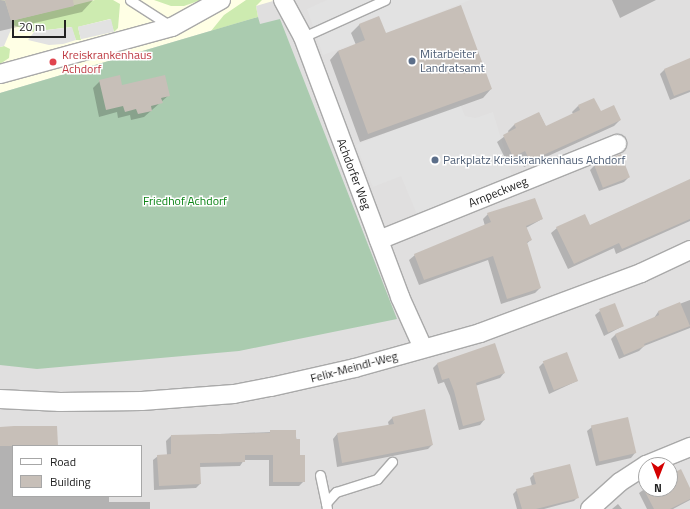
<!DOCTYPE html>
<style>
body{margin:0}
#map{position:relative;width:690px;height:509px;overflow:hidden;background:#f2efe9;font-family:"Titillium Web",sans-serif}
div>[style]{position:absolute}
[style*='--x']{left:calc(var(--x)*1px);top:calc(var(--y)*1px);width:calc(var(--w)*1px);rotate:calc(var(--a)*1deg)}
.residential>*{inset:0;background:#e0dfdf}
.education>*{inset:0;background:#ffffe5}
.grass>*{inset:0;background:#cdebb0}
.cemetery>*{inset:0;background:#aacbaf}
.parking>*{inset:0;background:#e2e2e2;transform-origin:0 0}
.shadow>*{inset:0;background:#0003}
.building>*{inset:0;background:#c7bfb8;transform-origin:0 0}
.roads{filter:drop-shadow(1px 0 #a9a9a9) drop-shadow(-1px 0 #a9a9a9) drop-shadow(0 1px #a9a9a9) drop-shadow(0 -1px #a9a9a9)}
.service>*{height:9px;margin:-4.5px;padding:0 4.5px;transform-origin:4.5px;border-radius:4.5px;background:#fff}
.minor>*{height:18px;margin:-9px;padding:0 9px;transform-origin:9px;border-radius:9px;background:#fff}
.dots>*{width:11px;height:11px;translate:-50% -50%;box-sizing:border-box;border:2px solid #fff;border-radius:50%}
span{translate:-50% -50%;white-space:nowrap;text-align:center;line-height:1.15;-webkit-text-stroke:3px #fff;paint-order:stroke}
.service-label{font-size:12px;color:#4e5e75}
.left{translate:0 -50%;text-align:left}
.health-label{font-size:12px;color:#be3a42}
.street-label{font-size:12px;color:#222}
.park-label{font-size:12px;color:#0c8416}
.legend{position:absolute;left:12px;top:445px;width:130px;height:52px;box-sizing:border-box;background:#fff;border:1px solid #a7a7a7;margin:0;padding:5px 7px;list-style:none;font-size:12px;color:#222}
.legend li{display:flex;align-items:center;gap:8px;height:20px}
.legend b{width:20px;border:1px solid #a7a7a7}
.north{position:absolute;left:638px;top:457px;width:40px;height:40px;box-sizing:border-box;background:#fff;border:1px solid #a7a7a7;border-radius:50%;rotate:180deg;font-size:11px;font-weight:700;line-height:16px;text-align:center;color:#222}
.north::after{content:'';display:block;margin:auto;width:14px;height:18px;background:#d40000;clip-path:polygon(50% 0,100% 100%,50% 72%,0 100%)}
.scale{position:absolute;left:12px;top:20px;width:54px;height:18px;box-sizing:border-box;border:2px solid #222;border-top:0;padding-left:5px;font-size:12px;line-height:14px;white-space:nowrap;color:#222;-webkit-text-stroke:3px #fff;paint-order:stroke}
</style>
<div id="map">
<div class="residential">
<div style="clip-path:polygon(evenodd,0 0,690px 0,690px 509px,0 509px,0 0,13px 446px,141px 446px,141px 496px,13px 496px,13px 446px,0 0,646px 465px,670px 465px,670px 489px,646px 489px,646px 465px)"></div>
</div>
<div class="education">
<div style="clip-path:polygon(0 0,272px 0,273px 1px,256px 6px,258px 17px,0 93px)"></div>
</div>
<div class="grass">
<div style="clip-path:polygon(95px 0,113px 0,120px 4px,118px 28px,114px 32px,110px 19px,78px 27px,81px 40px,76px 40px,71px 27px,47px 30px,37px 28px,34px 32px,13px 25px,11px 21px)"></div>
<div style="clip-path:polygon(154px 0,201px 0,184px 6px,171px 6px)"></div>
<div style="clip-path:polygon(246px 0,262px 0,256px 6px,258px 17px,211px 31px,224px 15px)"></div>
<div style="clip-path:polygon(4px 46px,10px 49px,9px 58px,0 64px,0 47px)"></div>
</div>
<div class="cemetery">
<div style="clip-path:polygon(258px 17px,260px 24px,280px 19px,397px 319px,239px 351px,37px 369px,0 365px,0 93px)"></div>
</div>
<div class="parking">
<div style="clip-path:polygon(0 0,5px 1px,13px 25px,4px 46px,0 47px)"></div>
<div style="clip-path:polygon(327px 0,470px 0,386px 33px,379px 16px,360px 23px,365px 40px,323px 55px,307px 9px)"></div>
<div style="left:111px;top:19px;width:13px;height:34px;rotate:77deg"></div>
<div style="clip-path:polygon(72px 27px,76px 40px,63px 44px,49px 45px,28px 40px,37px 28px,47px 30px)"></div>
<div style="clip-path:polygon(460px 104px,465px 116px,476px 118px,493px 112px,513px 179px,419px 219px,401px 176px,373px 187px,356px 145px)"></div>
</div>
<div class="shadow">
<div style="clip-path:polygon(0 0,93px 0,82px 12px,0 31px)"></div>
<div style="clip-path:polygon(612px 0,656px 0,620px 18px)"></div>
<div style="clip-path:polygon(360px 24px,385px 34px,491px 89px,483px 98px,360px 142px,330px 60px,338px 51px,356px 45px,351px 33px)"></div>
<div style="clip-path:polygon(689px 60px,690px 92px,670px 100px,660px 74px,664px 70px)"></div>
<div style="clip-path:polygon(100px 81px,122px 86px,169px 95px,144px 117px,131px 120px,130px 115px,118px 118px,117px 112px,99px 117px,93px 88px)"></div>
<div style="clip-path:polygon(578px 106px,620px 120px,614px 126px,524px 167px,519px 156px,507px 162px,497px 142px,509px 133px,508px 131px,514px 125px,539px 113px,546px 127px,573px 114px,572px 112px)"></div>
<div style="clip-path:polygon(595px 165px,629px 177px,624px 182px,599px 191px,590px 170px)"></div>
<div style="clip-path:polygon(690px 180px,690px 221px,616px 254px,614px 248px,568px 269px,551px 233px,557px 228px,589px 226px)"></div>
<div style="clip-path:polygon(488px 214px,542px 219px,526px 228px,531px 240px,526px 244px,540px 288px,535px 293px,501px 304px,488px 260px,419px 285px,409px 260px,415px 255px,485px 226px,483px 219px)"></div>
<div style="clip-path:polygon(690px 300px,690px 328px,644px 346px,639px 351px,619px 359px,611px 339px,615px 335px,654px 318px,658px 312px)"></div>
<div style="clip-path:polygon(600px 311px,623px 326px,604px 336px,595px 315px)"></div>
<div style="clip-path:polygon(543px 363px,577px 381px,549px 394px,539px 367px)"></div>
<div style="clip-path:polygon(437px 364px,504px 373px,500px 378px,475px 386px,484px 420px,480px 425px,459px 430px,450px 396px,444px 382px,438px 384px,433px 368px)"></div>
<div style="clip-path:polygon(393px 417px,432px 445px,428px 449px,337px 467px,333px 439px,337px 434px,389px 426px,388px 422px)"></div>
<div style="clip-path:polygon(592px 427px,635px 453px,631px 458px,596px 466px,587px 431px)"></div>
<div style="clip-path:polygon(0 429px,57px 446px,13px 446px,13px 496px,109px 496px,109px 502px,150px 502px,150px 509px,0 509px)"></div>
<div style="clip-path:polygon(295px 431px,304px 481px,299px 486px,269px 486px,269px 460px,244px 460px,240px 466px,200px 467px,200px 484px,196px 488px,154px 490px,153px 460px,158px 456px,167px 455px,166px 441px,171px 436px)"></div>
<div style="clip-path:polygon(534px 474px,578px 497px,574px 501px,544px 509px,517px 509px,513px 494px,517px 490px,532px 486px,530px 478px)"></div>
<div style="clip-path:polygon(670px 476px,690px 490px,690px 500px,673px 509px,647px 509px,639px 493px,646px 488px,670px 489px)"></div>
<div style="clip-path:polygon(618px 504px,622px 509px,612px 509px)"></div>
</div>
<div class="building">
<div style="clip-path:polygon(5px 0,73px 0,74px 6px,11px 21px)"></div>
<div style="clip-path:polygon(461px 5px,492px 89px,368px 134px,338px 51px,365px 40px,359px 24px,379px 16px,386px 33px)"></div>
<div style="clip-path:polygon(690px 58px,690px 90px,674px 96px,664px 69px)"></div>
<div style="clip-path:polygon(120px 75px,122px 85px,165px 75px,170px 96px,161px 98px,163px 103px,151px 106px,152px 111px,138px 114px,136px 109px,125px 112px,123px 106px,106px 110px,99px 80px)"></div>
<div style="clip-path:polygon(594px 98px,601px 111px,614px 105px,621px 120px,530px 161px,525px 151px,513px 157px,503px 135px,516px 128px,514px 124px,539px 112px,546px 126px,580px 110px,578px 105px)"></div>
<div style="left:621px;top:154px;width:25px;height:29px;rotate:69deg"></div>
<div style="clip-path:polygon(690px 179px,690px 219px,622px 249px,619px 243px,574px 264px,556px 227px,585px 214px,590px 225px)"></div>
<div style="clip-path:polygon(535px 198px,543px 219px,526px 226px,532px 240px,527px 242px,541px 288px,507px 299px,493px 256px,424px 280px,414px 254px,491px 222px,487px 213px)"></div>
<div style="clip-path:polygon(680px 302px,690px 326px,644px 344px,645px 346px,624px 355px,615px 334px,659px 315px,658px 311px)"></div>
<div style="left:615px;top:303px;width:25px;height:17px;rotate:69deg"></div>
<div style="clip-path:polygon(495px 343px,505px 373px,476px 383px,485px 420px,463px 426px,454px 391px,449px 378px,442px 380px,437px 363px)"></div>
<div style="left:567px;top:352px;width:31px;height:26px;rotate:69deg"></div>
<div style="clip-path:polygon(425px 409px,433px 445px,342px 463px,337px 433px,394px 424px,392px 417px)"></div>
<div style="left:628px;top:417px;width:37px;height:38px;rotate:77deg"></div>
<div style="clip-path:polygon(14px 426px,57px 426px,58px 446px,0 446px,0 427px)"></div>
<div style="clip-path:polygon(270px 430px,296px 430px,296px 439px,300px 439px,300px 455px,305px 455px,305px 482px,273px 482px,273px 455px,245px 455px,245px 462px,200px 463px,201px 484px,159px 486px,157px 455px,171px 454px,171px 435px,270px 433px)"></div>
<div style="clip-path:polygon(570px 464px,579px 498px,536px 509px,522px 509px,516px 489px,536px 484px,533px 473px)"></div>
<div style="clip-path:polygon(681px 469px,690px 488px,690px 499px,670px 509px,654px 509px,643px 488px,670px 489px,670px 475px)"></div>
</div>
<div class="roads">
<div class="service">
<div style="--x:130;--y:0;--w:50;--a:32.7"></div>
<div style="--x:303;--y:37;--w:90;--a:-24.3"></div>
<div style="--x:320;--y:475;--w:29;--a:78"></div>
<div style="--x:327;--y:509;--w:6;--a:-99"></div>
<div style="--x:326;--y:503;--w:15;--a:-48"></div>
<div style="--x:336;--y:492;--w:43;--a:-17.6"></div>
<div style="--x:377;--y:479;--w:23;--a:-49"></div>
</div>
<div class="minor">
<div style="--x:283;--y:0;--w:42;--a:61.6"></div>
<div style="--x:303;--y:37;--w:278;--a:69.5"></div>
<div style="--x:400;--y:297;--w:56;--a:65.7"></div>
<div style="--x:0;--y:74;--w:178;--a:-15.3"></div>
<div style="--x:172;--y:27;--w:56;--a:-28.9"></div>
<div style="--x:379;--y:240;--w:257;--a:-22"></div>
<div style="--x:0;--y:399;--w:60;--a:2.9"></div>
<div style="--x:60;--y:402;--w:82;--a:-0.7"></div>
<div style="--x:142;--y:401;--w:92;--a:-4.4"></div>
<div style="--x:234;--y:394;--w:38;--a:-11"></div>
<div style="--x:271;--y:387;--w:86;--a:-12.7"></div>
<div style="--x:355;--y:368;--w:130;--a:-15.6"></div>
<div style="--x:480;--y:333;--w:172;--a:-20.4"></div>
<div style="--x:641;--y:273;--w:54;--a:-25.1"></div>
<div style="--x:646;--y:465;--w:48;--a:-22.2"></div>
<div style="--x:590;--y:509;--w:40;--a:-42"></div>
<div style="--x:620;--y:482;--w:31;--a:-33"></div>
</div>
</div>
<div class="dots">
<div style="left:412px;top:61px;background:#5c6f8a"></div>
<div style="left:53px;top:62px;background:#e0444e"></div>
<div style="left:435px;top:160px;background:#5c6f8a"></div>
</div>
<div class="service-label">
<span class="left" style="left:420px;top:61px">Mitarbeiter<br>Landratsamt</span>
<span class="left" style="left:443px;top:160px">Parkplatz Kreiskrankenhaus Achdorf</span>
</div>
<div class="health-label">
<span class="left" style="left:62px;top:62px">Kreiskrankenhaus<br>Achdorf</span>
</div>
<div class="street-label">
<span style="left:354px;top:174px;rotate:69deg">Achdorfer Weg</span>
<span style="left:498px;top:192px;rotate:-22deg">Arnpeckweg</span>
<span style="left:354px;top:367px;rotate:-15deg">Felix-Meindl-Weg</span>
</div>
<div class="park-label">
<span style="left:185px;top:201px">Friedhof Achdorf</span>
</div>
<ul class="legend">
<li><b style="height:5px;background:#fff"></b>Road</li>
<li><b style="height:11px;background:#c7bfb8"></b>Building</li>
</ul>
<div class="north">N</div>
<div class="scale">20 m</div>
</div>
